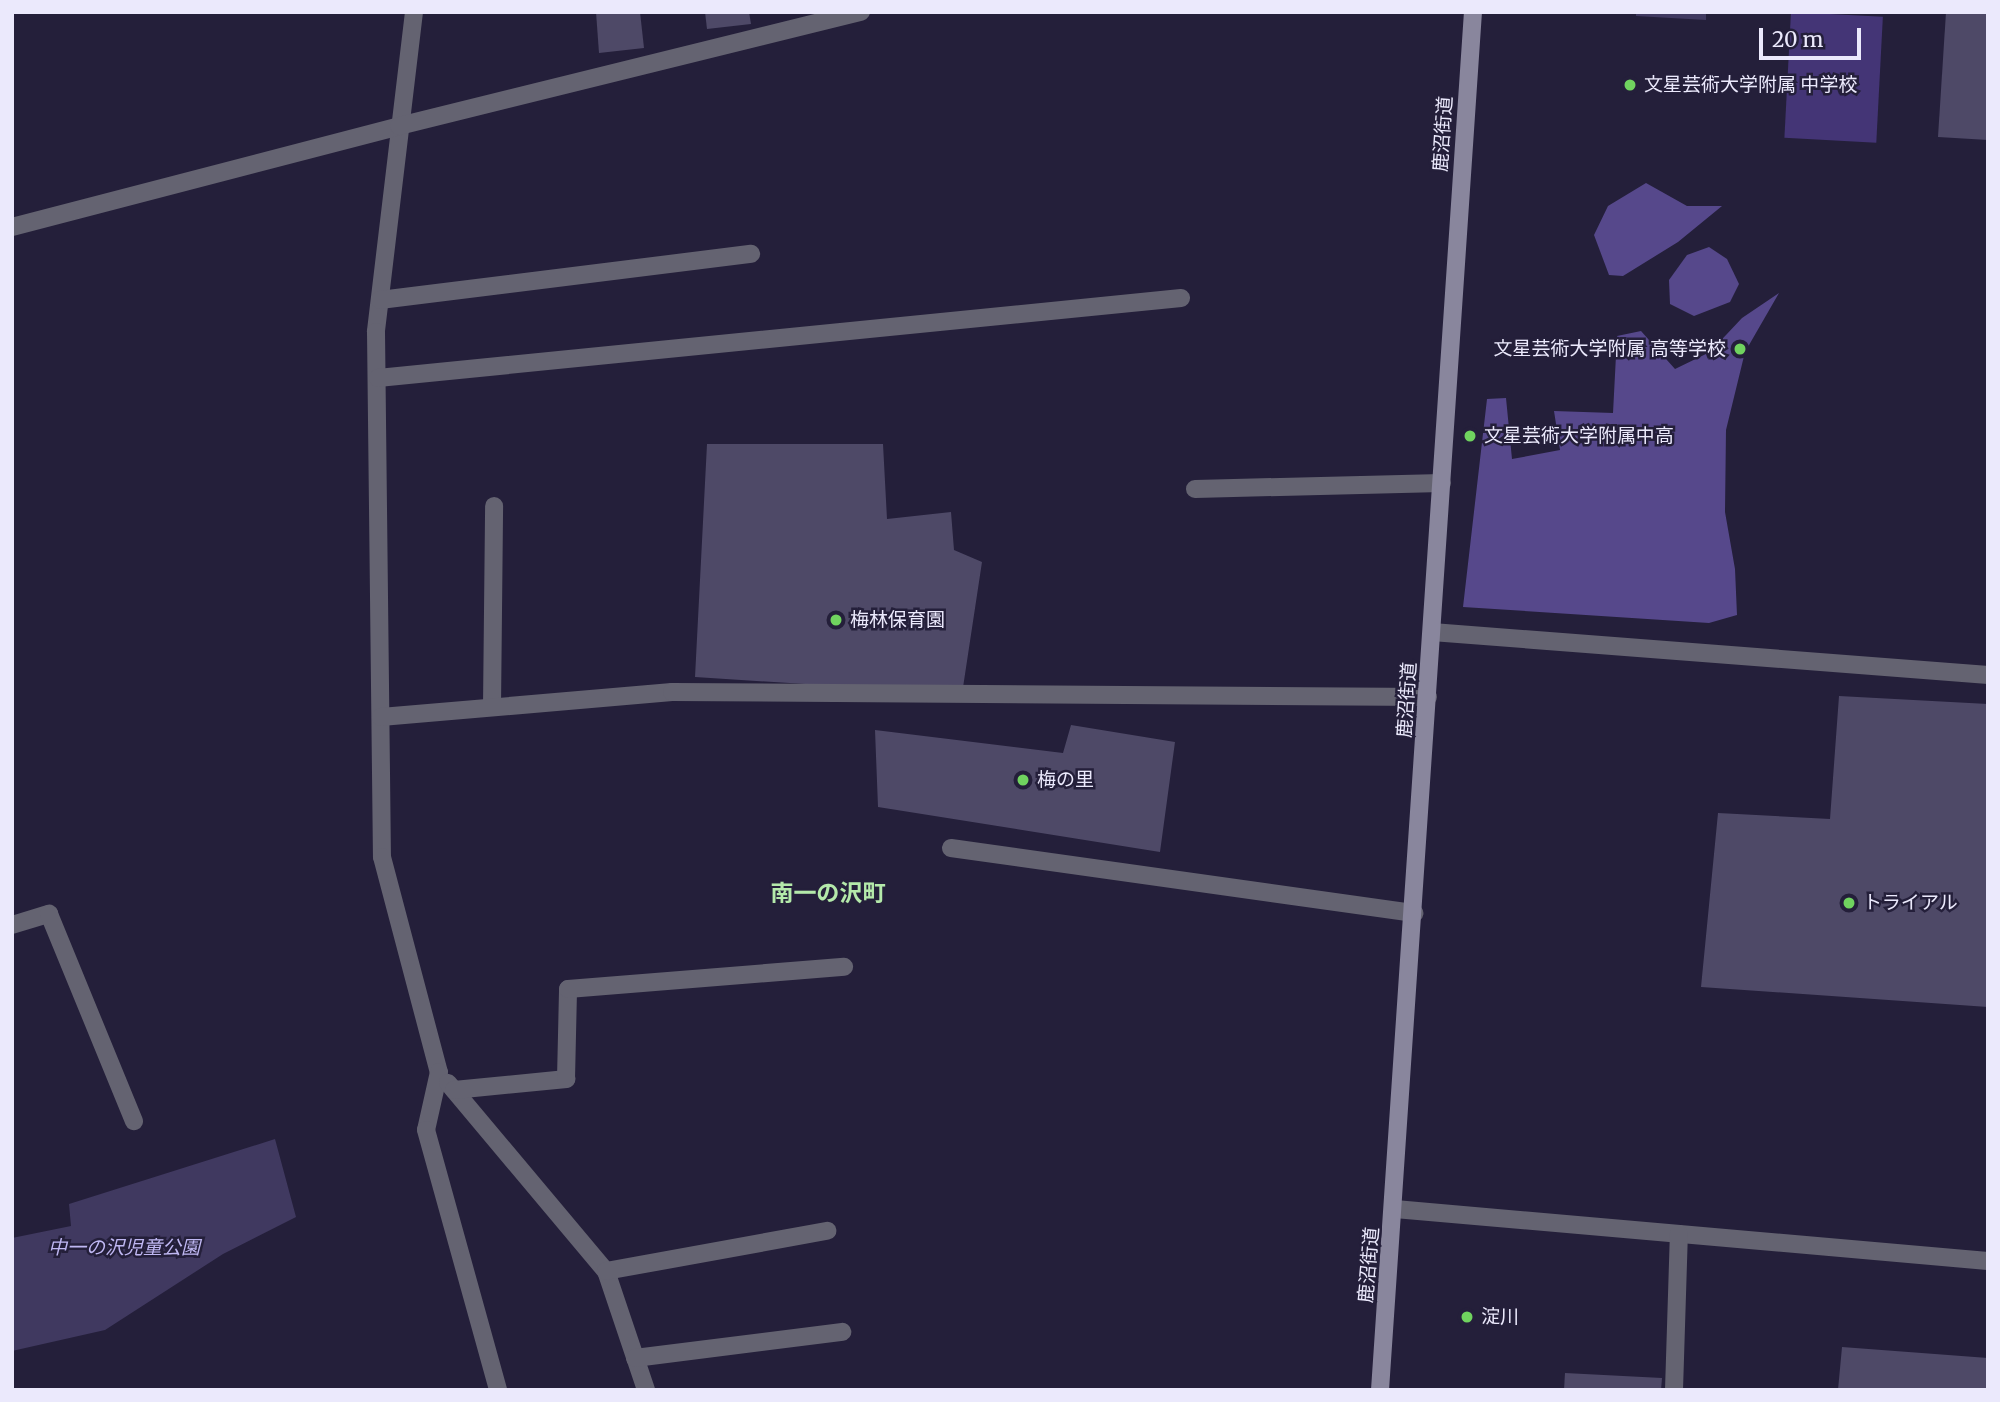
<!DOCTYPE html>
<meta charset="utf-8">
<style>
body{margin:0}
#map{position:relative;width:2000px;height:1402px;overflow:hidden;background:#241f3a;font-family:Merriweather,"Noto Sans JP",serif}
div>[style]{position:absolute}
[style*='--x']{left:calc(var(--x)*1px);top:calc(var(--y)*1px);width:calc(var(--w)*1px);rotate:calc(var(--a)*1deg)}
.green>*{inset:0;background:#403960}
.forest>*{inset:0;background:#56488b}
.water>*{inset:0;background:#443576;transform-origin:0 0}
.building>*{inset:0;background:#4e4967}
.street>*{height:18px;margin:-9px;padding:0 9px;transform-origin:9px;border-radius:9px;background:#646371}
.secondary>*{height:18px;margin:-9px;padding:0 9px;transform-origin:9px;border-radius:9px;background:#89869d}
.dots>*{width:19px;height:19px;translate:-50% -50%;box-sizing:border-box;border:4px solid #241f3a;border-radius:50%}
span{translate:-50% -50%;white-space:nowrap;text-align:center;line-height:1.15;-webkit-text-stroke:5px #241f3a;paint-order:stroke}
.poi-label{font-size:19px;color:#ebe9fc}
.left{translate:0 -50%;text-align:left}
.right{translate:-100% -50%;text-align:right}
.street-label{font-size:19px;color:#ebe9fc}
.park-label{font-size:19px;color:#bfb7f2;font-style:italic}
.quarter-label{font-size:23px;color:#b4e9aa;font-weight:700}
.frame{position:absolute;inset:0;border:14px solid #ebe9fc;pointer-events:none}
.scale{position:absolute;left:1759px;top:28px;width:102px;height:32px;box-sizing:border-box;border:4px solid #ebe9fc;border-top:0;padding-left:9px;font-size:21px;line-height:24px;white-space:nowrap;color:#ebe9fc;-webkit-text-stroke:5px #241f3a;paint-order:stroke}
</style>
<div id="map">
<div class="green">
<div style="clip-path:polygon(1636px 12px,1706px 12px,1706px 20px,1636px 16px)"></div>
<div style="clip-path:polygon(275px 1139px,296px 1217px,223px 1254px,105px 1330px,12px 1351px,12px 1238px,71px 1226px,69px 1204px)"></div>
</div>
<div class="forest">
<div style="clip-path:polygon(1646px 183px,1687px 206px,1722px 206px,1678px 242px,1623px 276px,1609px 275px,1594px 235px,1608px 206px)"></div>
<div style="clip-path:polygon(1709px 247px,1727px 259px,1739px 284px,1730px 302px,1694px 316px,1670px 304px,1669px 280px,1687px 255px)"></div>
<div style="clip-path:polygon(1779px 293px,1745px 352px,1726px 430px,1725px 512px,1735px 569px,1737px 615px,1709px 623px,1463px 607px,1487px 399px,1506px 398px,1512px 459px,1560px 450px,1554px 411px,1613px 413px,1617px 336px,1641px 331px,1675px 369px,1710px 352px,1742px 318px)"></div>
</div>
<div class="water">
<div style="left:1791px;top:12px;width:92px;height:126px;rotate:3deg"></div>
</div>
<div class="building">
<div style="clip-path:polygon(596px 12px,640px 12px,644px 48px,599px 53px)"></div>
<div style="clip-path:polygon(705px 12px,749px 12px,751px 24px,707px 29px)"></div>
<div style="clip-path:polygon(1946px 12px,1988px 12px,1988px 140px,1938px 137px)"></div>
<div style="clip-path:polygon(707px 444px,883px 444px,887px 519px,951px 512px,954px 550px,982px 562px,962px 694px,695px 677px)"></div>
<div style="clip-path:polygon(1839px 696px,1988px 704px,1988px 1007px,1701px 987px,1718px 813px,1830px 819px)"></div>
<div style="clip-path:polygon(1071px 725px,1175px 742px,1160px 852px,878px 807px,875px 730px,1063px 753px)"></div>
<div style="clip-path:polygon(1842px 1347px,1988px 1358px,1988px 1390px,1838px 1390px)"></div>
<div style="clip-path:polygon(1565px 1373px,1662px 1378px,1661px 1390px,1564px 1390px)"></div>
</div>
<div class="street">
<div style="--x:414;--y:12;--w:322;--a:96.8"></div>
<div style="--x:376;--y:332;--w:525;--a:89.35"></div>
<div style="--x:382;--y:857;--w:222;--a:75.2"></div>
<div style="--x:439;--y:1072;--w:59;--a:102.6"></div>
<div style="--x:426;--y:1130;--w:270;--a:74.5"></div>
<div style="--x:12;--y:227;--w:400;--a:-14.6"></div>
<div style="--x:399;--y:126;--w:476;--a:-13.9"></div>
<div style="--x:380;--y:300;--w:374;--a:-7.1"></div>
<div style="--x:378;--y:378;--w:807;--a:-5.69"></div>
<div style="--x:1195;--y:489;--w:247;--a:-1.4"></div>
<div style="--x:1432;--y:632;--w:558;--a:4.42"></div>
<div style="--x:492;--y:707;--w:201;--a:-89.4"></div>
<div style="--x:381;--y:717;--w:292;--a:-4.9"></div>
<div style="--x:672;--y:692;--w:756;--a:0.38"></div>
<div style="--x:951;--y:848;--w:468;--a:8"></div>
<div style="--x:12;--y:925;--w:39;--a:-17"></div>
<div style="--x:49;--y:914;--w:224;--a:67.7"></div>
<div style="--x:448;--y:1083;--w:246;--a:50"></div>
<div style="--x:606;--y:1271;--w:126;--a:71.4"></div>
<div style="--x:454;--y:1090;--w:113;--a:-5.6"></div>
<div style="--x:566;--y:1079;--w:90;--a:-88.7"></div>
<div style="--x:568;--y:989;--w:277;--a:-4.6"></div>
<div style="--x:1395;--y:1209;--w:595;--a:5.01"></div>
<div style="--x:606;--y:1271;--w:225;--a:-10.3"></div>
<div style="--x:635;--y:1358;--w:209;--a:-7.2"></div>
<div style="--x:1674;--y:1390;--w:156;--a:-88.2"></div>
</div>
<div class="secondary">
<div style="--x:1380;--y:1390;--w:1381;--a:-86.14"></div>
</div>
<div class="dots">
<div style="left:1630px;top:85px;background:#70d35f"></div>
<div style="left:1740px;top:349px;background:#70d35f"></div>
<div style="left:1470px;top:436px;background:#70d35f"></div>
<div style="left:836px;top:620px;background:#70d35f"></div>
<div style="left:1023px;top:780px;background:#70d35f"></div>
<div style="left:1849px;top:903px;background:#70d35f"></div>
<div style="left:1467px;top:1317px;background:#70d35f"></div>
</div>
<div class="poi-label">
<span class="left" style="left:1644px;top:85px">文星芸術大学附属 中学校</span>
<span class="right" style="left:1726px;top:349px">文星芸術大学附属 高等学校</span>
<span class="left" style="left:1484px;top:436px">文星芸術大学附属中高</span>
<span class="left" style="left:850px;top:620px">梅林保育園</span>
<span class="left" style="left:1037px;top:780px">梅の里</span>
<span class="left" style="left:1863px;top:903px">トライアル</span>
<span class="left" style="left:1481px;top:1317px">淀川</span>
</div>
<div class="street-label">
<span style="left:1443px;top:134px;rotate:-86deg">鹿沼街道</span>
<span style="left:1407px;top:700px;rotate:-86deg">鹿沼街道</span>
<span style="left:1369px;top:1265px;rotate:-85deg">鹿沼街道</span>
</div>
<div class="park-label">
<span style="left:124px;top:1248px">中一の沢児童公園</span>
</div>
<div class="quarter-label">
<span style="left:828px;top:893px">南一の沢町</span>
</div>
<div class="frame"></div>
<div class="scale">20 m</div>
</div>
